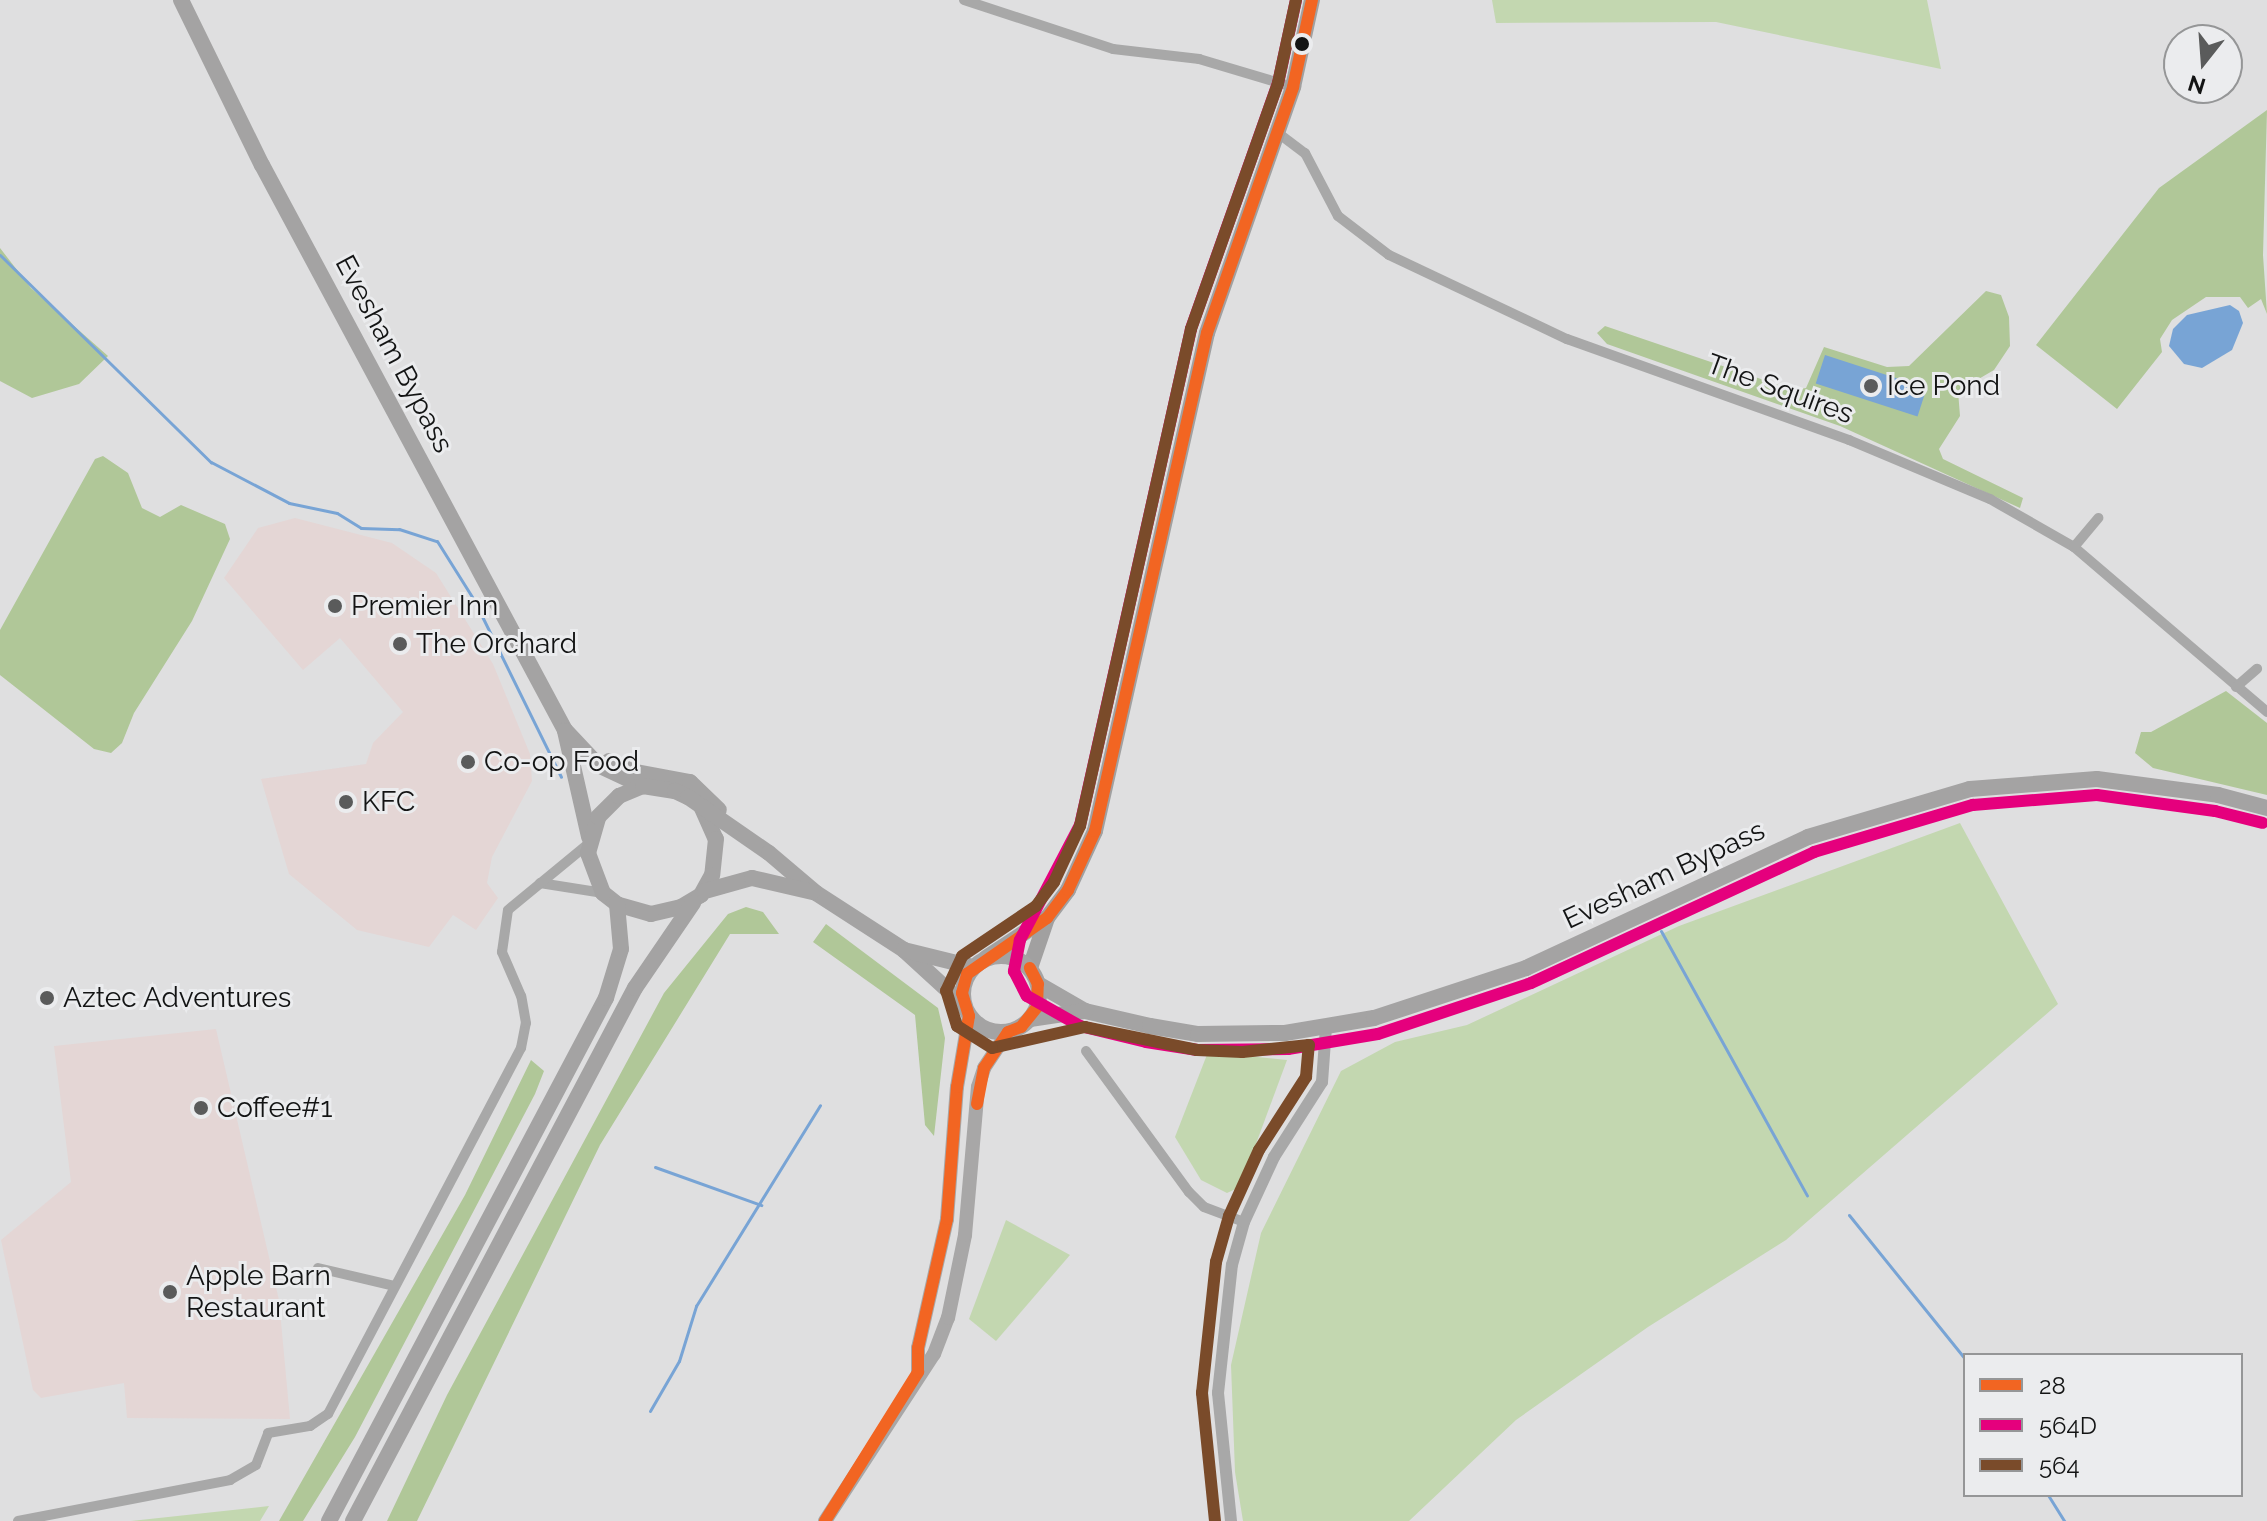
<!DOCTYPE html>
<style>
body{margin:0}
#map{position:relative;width:2267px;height:1521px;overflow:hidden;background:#dfdfe0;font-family:Raleway,sans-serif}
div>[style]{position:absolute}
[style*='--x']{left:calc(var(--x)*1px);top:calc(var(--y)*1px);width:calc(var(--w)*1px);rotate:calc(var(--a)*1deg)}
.commercial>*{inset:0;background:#e4d6d5}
.green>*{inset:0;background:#c3d7b0}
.forest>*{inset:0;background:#b0c798}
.water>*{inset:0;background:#78a4d5;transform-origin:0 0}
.stream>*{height:3px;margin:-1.5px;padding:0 1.5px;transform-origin:1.5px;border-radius:1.5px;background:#78a4d5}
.minor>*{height:10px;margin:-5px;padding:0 5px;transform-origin:5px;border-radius:5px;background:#a8a8a8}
.tertiary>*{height:12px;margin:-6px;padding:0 6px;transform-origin:6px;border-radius:6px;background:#a8a8a8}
.secondary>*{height:14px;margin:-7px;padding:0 7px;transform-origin:7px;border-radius:7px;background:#a8a7a7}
.primary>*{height:16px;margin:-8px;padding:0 8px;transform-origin:8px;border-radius:8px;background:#a1a0a0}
.trunk>*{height:16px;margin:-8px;padding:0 8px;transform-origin:8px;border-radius:8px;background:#a4a3a3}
.trunk>.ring{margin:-8px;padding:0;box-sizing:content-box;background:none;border:16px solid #a4a3a3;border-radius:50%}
.bus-1>*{height:12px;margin:-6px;padding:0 6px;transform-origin:6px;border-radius:6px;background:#f26522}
.bus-2>*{height:12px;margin:-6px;padding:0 6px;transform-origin:6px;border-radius:6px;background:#e5007d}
.bus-3>*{height:12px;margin:-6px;padding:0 6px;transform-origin:6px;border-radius:6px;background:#7a4b2a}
.dots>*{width:22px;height:22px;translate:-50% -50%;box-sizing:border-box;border:4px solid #ebecee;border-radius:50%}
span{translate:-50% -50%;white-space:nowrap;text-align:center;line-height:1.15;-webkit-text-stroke:6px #ebecee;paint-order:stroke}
.street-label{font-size:28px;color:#131414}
.poi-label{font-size:28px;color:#131414}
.left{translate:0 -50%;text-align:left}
.legend{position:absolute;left:1963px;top:1353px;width:280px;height:144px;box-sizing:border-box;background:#ebecee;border:2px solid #959697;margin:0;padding:10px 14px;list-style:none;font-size:24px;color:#131414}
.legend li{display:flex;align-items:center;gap:16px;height:40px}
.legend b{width:40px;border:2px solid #959697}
.north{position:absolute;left:2163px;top:24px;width:80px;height:80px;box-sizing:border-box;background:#ebecee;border:2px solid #959697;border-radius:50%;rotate:197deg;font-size:22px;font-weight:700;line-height:32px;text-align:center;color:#131414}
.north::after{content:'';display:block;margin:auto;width:28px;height:36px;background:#5a5b5b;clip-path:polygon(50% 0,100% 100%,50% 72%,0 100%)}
</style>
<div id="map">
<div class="commercial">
<div style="clip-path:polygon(295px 518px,392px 543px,436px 573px,493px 664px,530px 754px,532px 781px,492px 857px,487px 883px,498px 898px,476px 930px,453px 915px,429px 947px,357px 930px,289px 874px,261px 779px,366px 764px,373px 743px,403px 712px,340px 638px,303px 670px,224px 578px,258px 528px)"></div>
<div style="clip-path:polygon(216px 1029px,279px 1300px,290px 1419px,127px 1418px,124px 1383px,41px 1398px,33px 1390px,1px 1240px,71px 1182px,54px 1046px)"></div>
</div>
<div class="green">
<div style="clip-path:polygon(1492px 0,1927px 0,1941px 69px,1716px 22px,1496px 23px)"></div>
<div style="clip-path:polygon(1960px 823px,2058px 1004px,1786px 1240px,1648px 1327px,1516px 1420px,1409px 1521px,1243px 1521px,1235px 1472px,1231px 1365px,1261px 1233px,1341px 1071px,1395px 1042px,1467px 1025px,1679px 926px)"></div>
<div style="clip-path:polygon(1208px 1052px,1287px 1060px,1240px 1187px,1227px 1193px,1201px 1180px,1175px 1137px)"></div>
<div style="clip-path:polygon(1006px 1220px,1070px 1255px,996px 1341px,969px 1319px)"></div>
<div style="clip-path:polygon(269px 1506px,260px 1521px,131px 1521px)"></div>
</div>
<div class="forest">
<div style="clip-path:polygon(2267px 110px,2263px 255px,2267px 314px,2261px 299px,2248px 308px,2240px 297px,2206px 297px,2172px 320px,2160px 339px,2162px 352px,2117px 409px,2036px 345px,2159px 188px)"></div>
<div style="clip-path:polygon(0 248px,31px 288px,108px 356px,79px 384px,32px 398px,0 381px)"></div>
<div style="clip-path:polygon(1986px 291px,2001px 295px,2009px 317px,2010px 346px,1994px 370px,1958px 391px,1960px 416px,1939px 449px,1943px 459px,2023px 498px,2020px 508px,1840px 426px,1607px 344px,1597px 333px,1605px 326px,1793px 390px,1806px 388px,1824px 347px,1887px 367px,1909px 366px)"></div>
<div style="clip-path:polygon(103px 456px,128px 473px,142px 508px,160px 517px,181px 505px,225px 524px,230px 539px,192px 621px,134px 713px,122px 743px,111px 753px,94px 749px,0 675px,0 630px,95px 459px)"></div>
<div style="clip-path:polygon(2226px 691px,2267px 723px,2267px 795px,2153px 768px,2135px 753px,2141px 732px,2151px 732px)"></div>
<div style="clip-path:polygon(746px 907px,763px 912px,779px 934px,730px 934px,600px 1145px,417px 1521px,387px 1521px,447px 1395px,664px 993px,728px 914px)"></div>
<div style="clip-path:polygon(826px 924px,938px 1008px,945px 1038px,934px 1136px,925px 1125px,915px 1015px,813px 942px)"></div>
<div style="clip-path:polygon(531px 1060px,544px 1071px,535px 1094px,355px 1437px,303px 1521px,279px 1521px,465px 1195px)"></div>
</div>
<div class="water">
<div style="clip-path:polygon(2230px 305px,2239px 311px,2243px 323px,2232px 350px,2202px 368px,2184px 364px,2169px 346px,2173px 329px,2187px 315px)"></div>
<div style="left:1825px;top:355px;width:107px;height:30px;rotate:18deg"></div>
</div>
<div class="stream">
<div style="--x:0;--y:255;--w:296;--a:44.5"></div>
<div style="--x:211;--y:462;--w:88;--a:27.7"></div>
<div style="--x:289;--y:503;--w:49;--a:11.8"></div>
<div style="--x:337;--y:513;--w:28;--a:32"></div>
<div style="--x:361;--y:528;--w:38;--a:2"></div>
<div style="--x:399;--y:529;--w:40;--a:18"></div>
<div style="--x:437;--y:541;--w:70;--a:57.9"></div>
<div style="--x:474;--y:600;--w:197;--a:63.8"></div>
<div style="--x:1661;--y:931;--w:302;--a:61.1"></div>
<div style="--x:655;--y:1167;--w:113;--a:19.7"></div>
<div style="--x:1849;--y:1215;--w:185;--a:51.1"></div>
<div style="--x:650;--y:1411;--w:58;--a:-59.9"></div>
<div style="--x:679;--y:1361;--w:58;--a:-72.8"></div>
<div style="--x:696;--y:1306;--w:236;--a:-58.3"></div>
<div style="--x:2048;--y:1495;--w:31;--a:58"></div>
</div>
<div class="minor">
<div style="--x:964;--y:0;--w:157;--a:18.2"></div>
<div style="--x:1113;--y:49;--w:87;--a:6.6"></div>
<div style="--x:1199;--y:59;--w:98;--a:16.6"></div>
<div style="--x:1278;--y:133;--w:34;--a:37"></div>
<div style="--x:1305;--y:153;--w:71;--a:62.4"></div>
<div style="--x:1338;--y:216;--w:64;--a:37.4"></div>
<div style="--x:1389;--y:255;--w:197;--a:25.3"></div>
<div style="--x:1567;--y:339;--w:300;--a:19.7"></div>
<div style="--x:1849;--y:440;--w:153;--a:22.7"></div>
<div style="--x:1990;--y:499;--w:97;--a:29.7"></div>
<div style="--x:2074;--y:547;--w:254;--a:40.5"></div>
<div style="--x:2074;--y:547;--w:38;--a:-50"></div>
<div style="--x:2236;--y:687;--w:28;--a:-41"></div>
<div style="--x:540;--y:883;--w:64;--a:9"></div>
<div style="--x:1086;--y:1051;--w:175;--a:53.9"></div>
<div style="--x:1189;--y:1192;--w:21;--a:45"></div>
<div style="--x:1204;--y:1207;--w:43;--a:20.6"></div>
<div style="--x:318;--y:1268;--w:78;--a:13.3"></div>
<div style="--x:18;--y:1521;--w:216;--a:-10.9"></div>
<div style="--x:230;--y:1480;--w:30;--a:-30"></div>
<div style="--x:256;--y:1465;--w:34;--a:-69"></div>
<div style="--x:268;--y:1433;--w:43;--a:-9.5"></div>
<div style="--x:310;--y:1426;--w:22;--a:-34"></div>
<div style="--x:328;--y:1414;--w:414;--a:-62.2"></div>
<div style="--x:521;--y:1048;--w:25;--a:-79"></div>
<div style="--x:526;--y:1023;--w:27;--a:-100"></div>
<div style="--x:521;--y:996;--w:48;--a:-113.4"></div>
<div style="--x:502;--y:952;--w:42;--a:-81.9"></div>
<div style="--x:508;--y:910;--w:104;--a:-39.5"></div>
</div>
<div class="tertiary">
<div style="--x:1231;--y:1521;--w:129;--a:-95.8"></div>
<div style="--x:1218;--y:1393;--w:129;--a:-83.8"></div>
<div style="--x:1232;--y:1265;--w:45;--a:-74.4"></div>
<div style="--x:1244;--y:1222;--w:72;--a:-65.2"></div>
<div style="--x:1274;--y:1157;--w:89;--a:-57.4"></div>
<div style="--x:1322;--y:1082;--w:55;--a:-85.8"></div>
</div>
<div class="secondary">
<div style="--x:918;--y:1372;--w:24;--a:-90"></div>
<div style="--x:918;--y:1348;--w:132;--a:-77.3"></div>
<div style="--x:947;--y:1219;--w:132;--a:-85.7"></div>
<div style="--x:957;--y:1087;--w:72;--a:-80.4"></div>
<div style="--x:825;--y:1521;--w:199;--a:-56.9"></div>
<div style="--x:934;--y:1354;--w:39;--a:-69"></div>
<div style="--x:948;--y:1318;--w:85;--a:-78.4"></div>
<div style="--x:965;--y:1235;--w:149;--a:-85"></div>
<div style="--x:978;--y:1087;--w:20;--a:-72"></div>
<div style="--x:984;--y:1068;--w:43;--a:-56.3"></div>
</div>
<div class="primary">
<div style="--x:986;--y:958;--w:71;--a:-33.5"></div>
<div style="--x:1030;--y:968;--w:53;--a:-71.2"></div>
<div style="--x:1047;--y:918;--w:35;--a:-53"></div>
<div style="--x:1068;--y:890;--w:65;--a:-65.4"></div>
<div style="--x:1095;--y:831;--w:510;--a:-77.33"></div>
<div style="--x:1207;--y:333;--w:261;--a:-70.7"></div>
<div style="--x:1293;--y:87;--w:89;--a:-77.7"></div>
</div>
<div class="trunk">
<div style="--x:181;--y:0;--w:184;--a:63.9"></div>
<div style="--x:262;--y:165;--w:641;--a:61.8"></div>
<div style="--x:565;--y:730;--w:48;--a:46.7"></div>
<div style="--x:598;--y:765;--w:50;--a:25"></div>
<div style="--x:565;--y:731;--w:109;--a:77.2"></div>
<div style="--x:609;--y:761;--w:24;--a:24"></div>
<div style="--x:631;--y:771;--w:60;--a:10.6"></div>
<div style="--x:690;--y:782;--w:40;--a:44"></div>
<div style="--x:701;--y:806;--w:36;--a:66"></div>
<div style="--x:716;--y:839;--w:36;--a:96"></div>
<div style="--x:712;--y:875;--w:23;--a:119"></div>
<div style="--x:701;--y:895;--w:23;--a:149"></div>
<div style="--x:681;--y:907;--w:31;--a:167"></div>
<div style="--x:651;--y:914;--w:35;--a:-164"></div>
<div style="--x:617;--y:904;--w:18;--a:-142"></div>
<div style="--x:603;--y:893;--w:43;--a:-110.6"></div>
<div style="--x:588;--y:853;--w:37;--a:-74"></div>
<div style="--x:598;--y:817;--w:30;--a:-45"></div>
<div style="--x:619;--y:796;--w:26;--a:-23"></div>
<div style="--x:643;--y:786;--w:32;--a:9"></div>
<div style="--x:675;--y:791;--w:14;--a:25"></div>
<div style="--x:688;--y:797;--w:98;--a:34.7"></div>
<div style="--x:769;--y:853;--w:62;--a:40.4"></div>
<div style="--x:816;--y:893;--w:105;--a:32.9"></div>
<div style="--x:904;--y:950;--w:80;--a:42.5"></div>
<div style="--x:705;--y:891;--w:49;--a:-15.5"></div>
<div style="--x:752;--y:878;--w:62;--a:13.1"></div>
<div style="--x:904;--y:950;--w:71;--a:13.8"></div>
<div class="ring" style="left:963px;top:956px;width:60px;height:60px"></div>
<div style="--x:1038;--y:984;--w:54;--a:29.9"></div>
<div style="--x:1085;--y:1011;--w:67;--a:13"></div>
<div style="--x:1150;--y:1026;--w:49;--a:9.5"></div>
<div style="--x:1198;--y:1034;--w:87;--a:-0.7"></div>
<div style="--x:1285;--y:1033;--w:90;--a:-9.6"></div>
<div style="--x:1374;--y:1018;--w:160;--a:-18.2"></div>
<div style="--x:1526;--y:968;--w:311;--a:-24.9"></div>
<div style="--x:1808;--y:837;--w:169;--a:-16.5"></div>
<div style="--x:1970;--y:789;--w:127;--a:-4.5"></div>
<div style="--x:2097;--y:779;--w:122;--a:7.5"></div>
<div style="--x:2218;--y:795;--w:51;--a:14.9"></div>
<div style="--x:1030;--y:1019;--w:56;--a:-8.3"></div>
<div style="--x:329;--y:1521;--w:592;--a:-62.09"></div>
<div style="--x:606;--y:998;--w:51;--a:-73"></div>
<div style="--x:621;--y:949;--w:45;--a:-95.1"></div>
<div style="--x:353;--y:1521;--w:603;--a:-62.12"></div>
<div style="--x:635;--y:988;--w:103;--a:-55.7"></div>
</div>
<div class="bus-1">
<div style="--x:969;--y:1016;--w:24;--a:-107"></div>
<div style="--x:962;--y:993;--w:20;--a:-75"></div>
<div style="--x:967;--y:974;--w:98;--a:-35"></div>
<div style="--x:1047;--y:918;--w:35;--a:-53"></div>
<div style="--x:1068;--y:890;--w:65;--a:-65.4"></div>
<div style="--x:1095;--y:831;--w:510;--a:-77.33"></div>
<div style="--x:1207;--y:333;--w:261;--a:-70.7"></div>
<div style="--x:1293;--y:87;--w:89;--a:-77.7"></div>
<div style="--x:1008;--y:1032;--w:14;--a:-21"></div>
<div style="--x:1021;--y:1027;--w:26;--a:-51"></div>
<div style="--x:1037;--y:1007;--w:23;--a:-88"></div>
<div style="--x:1038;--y:984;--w:18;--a:-117"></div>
<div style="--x:977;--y:1104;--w:37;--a:-79"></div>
<div style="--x:984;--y:1068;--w:43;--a:-56.3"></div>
<div style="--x:825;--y:1521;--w:176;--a:-58"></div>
<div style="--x:918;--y:1372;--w:24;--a:-90"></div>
<div style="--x:918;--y:1348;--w:132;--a:-77.3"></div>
<div style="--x:947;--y:1219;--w:132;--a:-85.7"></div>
<div style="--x:957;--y:1087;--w:72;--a:-80.4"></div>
</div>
<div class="bus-2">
<div style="--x:1296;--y:0;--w:85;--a:102.2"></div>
<div style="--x:1278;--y:83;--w:261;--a:109.5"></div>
<div style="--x:1191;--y:329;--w:508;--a:102.61"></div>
<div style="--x:1080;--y:825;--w:130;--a:117.6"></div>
<div style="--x:1020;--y:940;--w:32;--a:101"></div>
<div style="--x:1014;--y:971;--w:28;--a:63"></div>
<div style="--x:1027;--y:996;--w:61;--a:29.5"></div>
<div style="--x:1080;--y:1026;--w:68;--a:13.6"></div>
<div style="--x:1146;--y:1042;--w:52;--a:8.9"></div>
<div style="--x:1197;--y:1050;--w:91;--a:-0.6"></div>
<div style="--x:1288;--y:1049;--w:91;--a:-9.5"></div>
<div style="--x:1378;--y:1034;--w:161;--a:-18.4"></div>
<div style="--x:1531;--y:983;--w:312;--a:-24.8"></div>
<div style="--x:1814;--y:852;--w:166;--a:-16.5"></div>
<div style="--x:1973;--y:805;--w:124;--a:-4.6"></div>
<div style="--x:2097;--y:795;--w:119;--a:7.7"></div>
<div style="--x:2215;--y:811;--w:49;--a:14"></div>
</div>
<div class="bus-3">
<div style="--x:1215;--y:1521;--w:129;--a:-95.8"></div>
<div style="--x:1202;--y:1393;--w:132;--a:-83.9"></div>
<div style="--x:1216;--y:1262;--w:48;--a:-74.2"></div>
<div style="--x:1229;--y:1216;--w:72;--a:-65.6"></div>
<div style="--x:1259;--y:1150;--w:87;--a:-57.2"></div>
<div style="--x:1306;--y:1077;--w:32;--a:-85"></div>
<div style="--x:1309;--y:1045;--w:67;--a:174"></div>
<div style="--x:1242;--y:1052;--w:45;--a:-177.5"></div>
<div style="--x:1197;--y:1050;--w:114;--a:-168.4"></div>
<div style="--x:1085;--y:1027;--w:95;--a:167.3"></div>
<div style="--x:992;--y:1048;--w:41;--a:-147.8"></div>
<div style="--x:957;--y:1026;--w:37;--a:-107"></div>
<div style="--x:946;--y:991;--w:38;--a:-65"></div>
<div style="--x:962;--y:956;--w:89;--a:-34"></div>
<div style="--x:1036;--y:906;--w:30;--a:-53"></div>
<div style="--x:1054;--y:882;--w:62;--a:-65.1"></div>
<div style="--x:1080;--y:826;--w:509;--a:-77.41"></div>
<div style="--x:1191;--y:329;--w:261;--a:-70.5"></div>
<div style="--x:1278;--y:83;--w:85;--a:-77.8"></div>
</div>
<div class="dots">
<div style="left:1302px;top:44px;background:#131414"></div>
<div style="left:1871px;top:386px;background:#5a5b5b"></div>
<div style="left:335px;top:606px;background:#5a5b5b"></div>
<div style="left:400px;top:644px;background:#5a5b5b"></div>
<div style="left:468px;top:762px;background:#5a5b5b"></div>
<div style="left:346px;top:802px;background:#5a5b5b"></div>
<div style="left:47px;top:998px;background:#5a5b5b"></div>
<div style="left:201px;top:1108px;background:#5a5b5b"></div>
<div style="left:170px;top:1292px;background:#5a5b5b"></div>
</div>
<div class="street-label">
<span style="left:394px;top:354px;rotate:62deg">Evesham Bypass</span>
<span style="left:1780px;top:389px;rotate:20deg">The Squires</span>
<span style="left:1664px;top:875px;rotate:-25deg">Evesham Bypass</span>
</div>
<div class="poi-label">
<span class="left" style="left:1887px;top:386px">Ice Pond</span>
<span class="left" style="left:351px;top:606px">Premier Inn</span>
<span class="left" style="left:416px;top:644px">The Orchard</span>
<span class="left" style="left:484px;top:762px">Co-op Food</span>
<span class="left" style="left:362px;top:802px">KFC</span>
<span class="left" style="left:63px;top:998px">Aztec Adventures</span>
<span class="left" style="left:217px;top:1108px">Coffee#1</span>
<span class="left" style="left:186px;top:1292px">Apple Barn<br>Restaurant</span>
</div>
<ul class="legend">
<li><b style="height:10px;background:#f26522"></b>28</li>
<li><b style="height:10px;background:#e5007d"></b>564D</li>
<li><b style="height:10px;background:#7a4b2a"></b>564</li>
</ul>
<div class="north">N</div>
</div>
